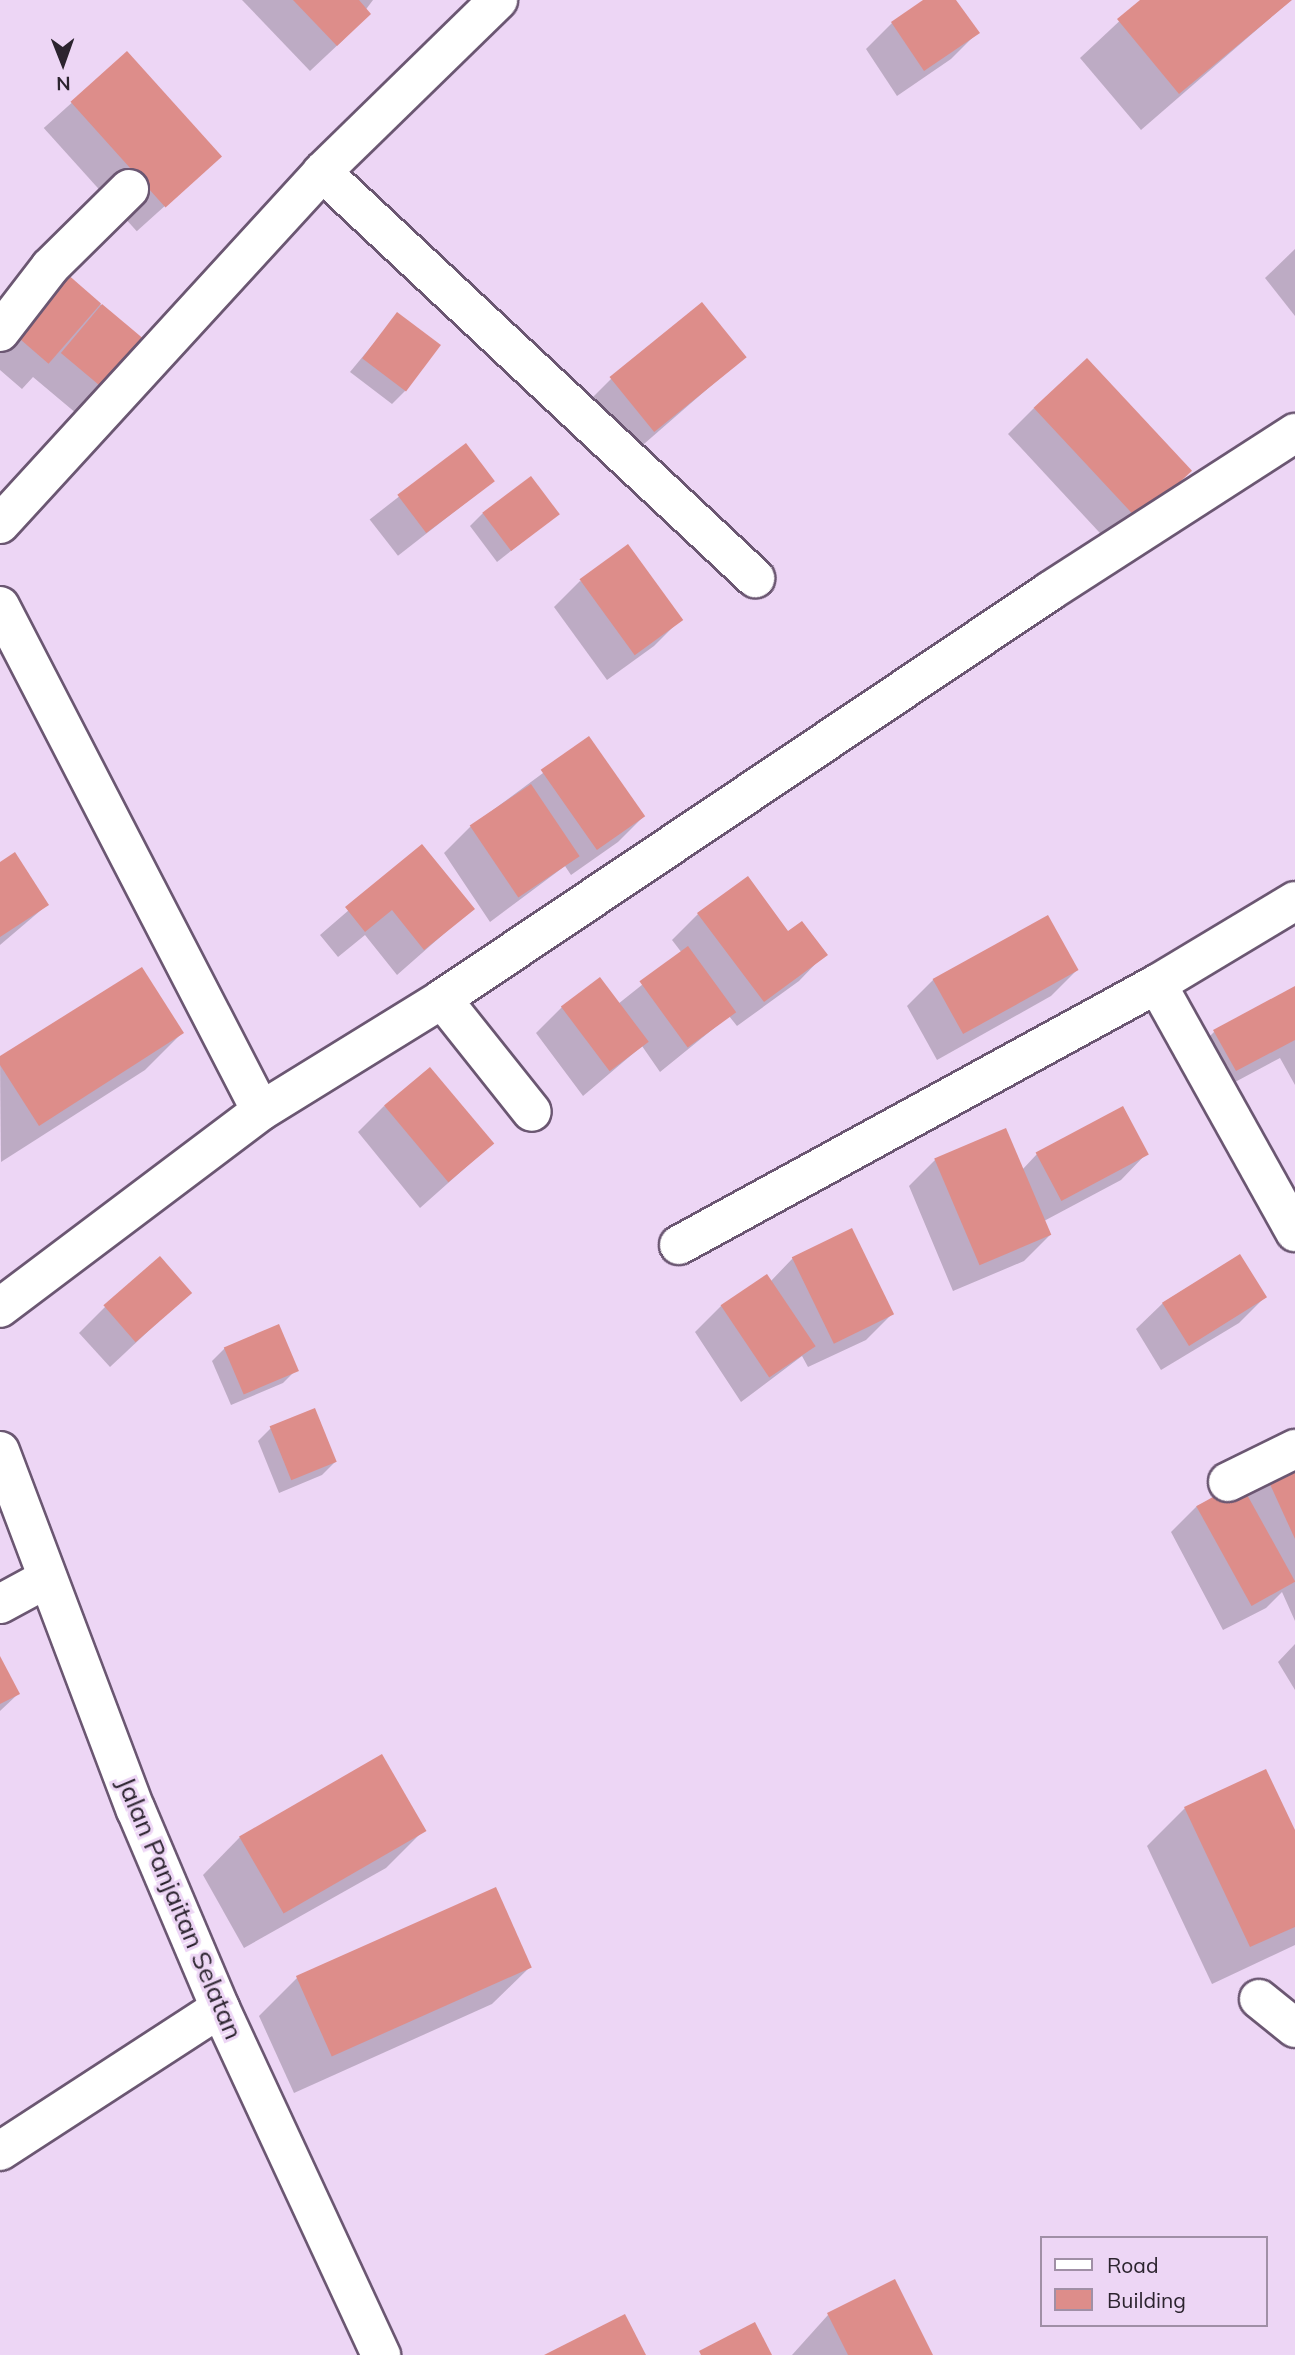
<!DOCTYPE html>
<style>
body{margin:0}
#map{position:relative;width:1295px;height:2355px;overflow:hidden;background:#edd6f5;font-family:Mulish,sans-serif}
div>[style]{position:absolute}
[style*='--x']{left:calc(var(--x)*1px);top:calc(var(--y)*1px);width:calc(var(--w)*1px);rotate:calc(var(--a)*1deg)}
.shadow>*{inset:0;background:#0003;transform-origin:0 0}
.building>*{inset:0;background:#dd8d8a;transform-origin:0 0}
.roads{filter:drop-shadow(2px 0 #6b5772) drop-shadow(-2px 0 #6b5772) drop-shadow(0 2px #6b5772) drop-shadow(0 -2px #6b5772)}
.minor>*{height:38px;margin:-19px;padding:0 19px;transform-origin:19px;border-radius:19px;background:#fff}
span{translate:-50% -50%;white-space:nowrap;text-align:center;line-height:1.15;-webkit-text-stroke:6px #edd6f5;paint-order:stroke}
.street-label{font-size:26px;color:#2c242f}
.legend{position:absolute;left:1040px;top:2236px;width:228px;height:91px;box-sizing:border-box;background:#edd6f5;border:2px solid #a08fa6;margin:0;padding:9px 12px;list-style:none;font-size:21px;color:#2c242f}
.legend li{display:flex;align-items:center;gap:14px;height:35px}
.legend b{width:35px;border:2px solid #a08fa6}
.north{position:absolute;left:28px;top:28px;width:70px;height:70px;-webkit-text-stroke:5px #edd6f5;paint-order:stroke;rotate:179deg;font-size:19px;font-weight:700;line-height:28px;text-align:center;color:#2c242f}
.north::after{content:'';display:block;margin:auto;width:24px;height:32px;background:#2c242f;clip-path:polygon(50% 0,100% 100%,50% 72%,0 100%)}
</style>
<div id="map">
<div class="shadow">
<div style="clip-path:polygon(242px 0,373px 0,343px 40px,310px 71px)"></div>
<div style="clip-path:polygon(926px 0,954px 0,977px 33px,951px 59px,897px 96px,866px 49px,892px 23px)"></div>
<div style="clip-path:polygon(1142px 0,1291px 0,1141px 130px,1080px 58px)"></div>
<div style="left:127px;top:53px;width:139px;height:112px;rotate:48deg"></div>
<div style="clip-path:polygon(1295px 249px,1295px 316px,1265px 278px)"></div>
<div style="clip-path:polygon(58px 268px,149px 346px,83px 419px,33px 377px,22px 389px,0 370px,0 331px)"></div>
<div style="clip-path:polygon(398px 314px,405px 391px,392px 404px,350px 372px)"></div>
<div style="clip-path:polygon(744px 357px,629px 457px,585px 405px,611px 379px)"></div>
<div style="clip-path:polygon(1034px 408px,1190px 471px,1112px 546px,1008px 434px)"></div>
<div style="left:465px;top:445px;width:46px;height:121px;rotate:52deg"></div>
<div style="clip-path:polygon(483px 513px,558px 514px,497px 562px,470px 526px)"></div>
<div style="clip-path:polygon(580px 581px,680px 620px,654px 646px,607px 680px,554px 607px)"></div>
<div style="clip-path:polygon(589px 739px,644px 816px,618px 842px,571px 875px,565px 866px,490px 922px,444px 853px,470px 827px)"></div>
<div style="clip-path:polygon(422px 847px,472px 909px,397px 975px,365px 935px,338px 957px,320px 935px)"></div>
<div style="clip-path:polygon(0 864px,47px 905px,0 945px)"></div>
<div style="clip-path:polygon(698px 914px,788px 934px,825px 954px,799px 981px,737px 1026px,729px 1016px,660px 1072px,642px 1046px,583px 1096px,536px 1033px,562px 1007px,618px 1004px,682px 953px,672px 940px)"></div>
<div style="clip-path:polygon(1077px 970px,1051px 996px,937px 1060px,907px 1006px,933px 980px)"></div>
<div style="clip-path:polygon(1295px 988px,1295px 1085px,1280px 1058px,1209px 1096px,1188px 1058px,1214px 1032px)"></div>
<div style="clip-path:polygon(182px 1033px,145px 1070px,1px 1162px,0 1058px)"></div>
<div style="clip-path:polygon(384px 1106px,492px 1144px,420px 1208px,358px 1132px)"></div>
<div style="clip-path:polygon(1147px 1153px,1121px 1180px,1044px 1221px,1050px 1235px,1024px 1261px,953px 1291px,909px 1186px,935px 1160px,1022px 1170px,1037px 1154px)"></div>
<div style="clip-path:polygon(793px 1258px,892px 1314px,866px 1340px,808px 1367px,802px 1356px,741px 1402px,695px 1332px,721px 1306px,770px 1282px)"></div>
<div style="clip-path:polygon(190px 1292px,110px 1367px,79px 1333px,105px 1307px)"></div>
<div style="clip-path:polygon(1265px 1297px,1239px 1323px,1161px 1370px,1136px 1329px,1163px 1303px)"></div>
<div style="clip-path:polygon(225px 1348px,296px 1370px,283px 1383px,231px 1405px,212px 1361px)"></div>
<div style="clip-path:polygon(271px 1428px,335px 1462px,322px 1475px,279px 1493px,258px 1441px)"></div>
<div style="clip-path:polygon(1295px 1459px,1295px 1621px,1282px 1592px,1266px 1608px,1223px 1630px,1171px 1532px,1197px 1506px)"></div>
<div style="clip-path:polygon(1295px 1644px,1295px 1690px,1278px 1662px)"></div>
<div style="clip-path:polygon(0 1660px,18px 1694px,0 1711px)"></div>
<div style="clip-path:polygon(1185px 1808px,1295px 1835px,1295px 1945px,1212px 1984px,1147px 1846px)"></div>
<div style="clip-path:polygon(424px 1830px,386px 1868px,244px 1948px,203px 1875px,240px 1837px)"></div>
<div style="clip-path:polygon(530px 1967px,492px 2004px,294px 2093px,259px 2016px,297px 1978px)"></div>
<div style="clip-path:polygon(828px 2315px,932px 2355px,792px 2355px)"></div>
</div>
<div class="building">
<div style="clip-path:polygon(293px 0,359px 0,371px 14px,337px 46px)"></div>
<div style="clip-path:polygon(923px 0,956px 0,980px 33px,924px 71px,891px 22px)"></div>
<div style="clip-path:polygon(1140px 0,1292px 0,1179px 94px,1117px 19px)"></div>
<div style="left:127px;top:51px;width:142px;height:76px;rotate:48deg"></div>
<div style="left:58px;top:266px;width:57px;height:80px;rotate:41deg"></div>
<div style="left:702px;top:302px;width:71px;height:119px;rotate:51deg"></div>
<div style="left:102px;top:304px;width:65px;height:64px;rotate:40deg"></div>
<div style="left:397px;top:312px;width:55px;height:58px;rotate:37deg"></div>
<div style="left:1087px;top:358px;width:154px;height:73px;rotate:47deg"></div>
<div style="left:466px;top:443px;width:48px;height:86px;rotate:53deg"></div>
<div style="left:531px;top:476px;width:48px;height:61px;rotate:53deg"></div>
<div style="left:628px;top:544px;width:94px;height:60px;rotate:54deg"></div>
<div style="left:589px;top:736px;width:98px;height:59px;rotate:55deg"></div>
<div style="left:531px;top:784px;width:87px;height:74px;rotate:56deg"></div>
<div style="clip-path:polygon(422px 844px,475px 909px,424px 950px,392px 910px,365px 932px,345px 907px)"></div>
<div style="clip-path:polygon(15px 852px,49px 905px,0 937px,0 862px)"></div>
<div style="clip-path:polygon(748px 876px,788px 931px,802px 921px,828px 955px,764px 1002px,697px 913px)"></div>
<div style="left:1048px;top:915px;width:63px;height:132px;rotate:61deg"></div>
<div style="left:688px;top:946px;width:82px;height:60px;rotate:54deg"></div>
<div style="clip-path:polygon(142px 967px,184px 1033px,39px 1126px,0 1065px,0 1056px)"></div>
<div style="left:600px;top:977px;width:81px;height:49px;rotate:53deg"></div>
<div style="clip-path:polygon(1295px 986px,1295px 1040px,1236px 1071px,1213px 1030px)"></div>
<div style="left:430px;top:1067px;width:100px;height:60px;rotate:50deg"></div>
<div style="left:1123px;top:1106px;width:55px;height:99px;rotate:62deg"></div>
<div style="left:1006px;top:1128px;width:116px;height:78px;rotate:67deg"></div>
<div style="left:852px;top:1228px;width:96px;height:67px;rotate:64deg"></div>
<div style="left:1240px;top:1254px;width:51px;height:92px;rotate:58deg"></div>
<div style="left:160px;top:1256px;width:49px;height:75px;rotate:49deg"></div>
<div style="left:767px;top:1274px;width:87px;height:56px;rotate:56deg"></div>
<div style="left:279px;top:1324px;width:51px;height:60px;rotate:67deg"></div>
<div style="left:315px;top:1408px;width:58px;height:49px;rotate:68deg"></div>
<div style="clip-path:polygon(1295px 1457px,1295px 1539px,1264px 1471px)"></div>
<div style="left:1240px;top:1482px;width:114px;height:50px;rotate:61deg"></div>
<div style="clip-path:polygon(0 1656px,20px 1694px,0 1704px)"></div>
<div style="left:382px;top:1754px;width:89px;height:165px;rotate:60deg"></div>
<div style="clip-path:polygon(1266px 1769px,1295px 1830px,1295px 1927px,1250px 1947px,1184px 1807px)"></div>
<div style="left:496px;top:1887px;width:88px;height:219px;rotate:66deg"></div>
<div style="clip-path:polygon(895px 2279px,933px 2355px,848px 2355px,827px 2313px)"></div>
<div style="clip-path:polygon(625px 2314px,646px 2355px,544px 2355px)"></div>
<div style="clip-path:polygon(755px 2322px,772px 2355px,701px 2355px,699px 2351px)"></div>
</div>
<div class="roads">
<div class="minor">
<div style="--x:322;--y:172;--w:594;--a:43.16"></div>
<div style="--x:0;--y:332;--w:82;--a:-52.4"></div>
<div style="--x:50;--y:267;--w:111;--a:-44.6"></div>
<div style="--x:0;--y:524;--w:477;--a:-47.5"></div>
<div style="--x:322;--y:172;--w:246;--a:-44.3"></div>
<div style="--x:0;--y:606;--w:568;--a:62.67"></div>
<div style="--x:261;--y:1111;--w:327;--a:143"></div>
<div style="--x:1157;--y:984;--w:284;--a:60.9"></div>
<div style="--x:442;--y:999;--w:144;--a:51.5"></div>
<div style="--x:261;--y:1111;--w:213;--a:-31.7"></div>
<div style="--x:442;--y:999;--w:732;--a:-33.86"></div>
<div style="--x:1050;--y:591;--w:292;--a:-32.8"></div>
<div style="--x:679;--y:1245;--w:545;--a:-28.64"></div>
<div style="--x:1157;--y:984;--w:161;--a:-31"></div>
<div style="--x:0;--y:1451;--w:384;--a:69.3"></div>
<div style="--x:136;--y:1810;--w:215;--a:67"></div>
<div style="--x:220;--y:2008;--w:383;--a:65.1"></div>
<div style="--x:1228;--y:1482;--w:75;--a:-26.2"></div>
<div style="--x:0;--y:1604;--w:52;--a:-28.5"></div>
<div style="--x:1259;--y:1999;--w:46;--a:38.9"></div>
<div style="--x:0;--y:2151;--w:262;--a:-33"></div>
</div>
</div>
<div class="street-label">
<span style="left:180px;top:1908px;rotate:67deg">Jalan Panjaitan Selatan</span>
</div>
<ul class="legend">
<li><b style="height:9px;background:#fff"></b>Road</li>
<li><b style="height:19px;background:#dd8d8a"></b>Building</li>
</ul>
<div class="north">N</div>
</div>
